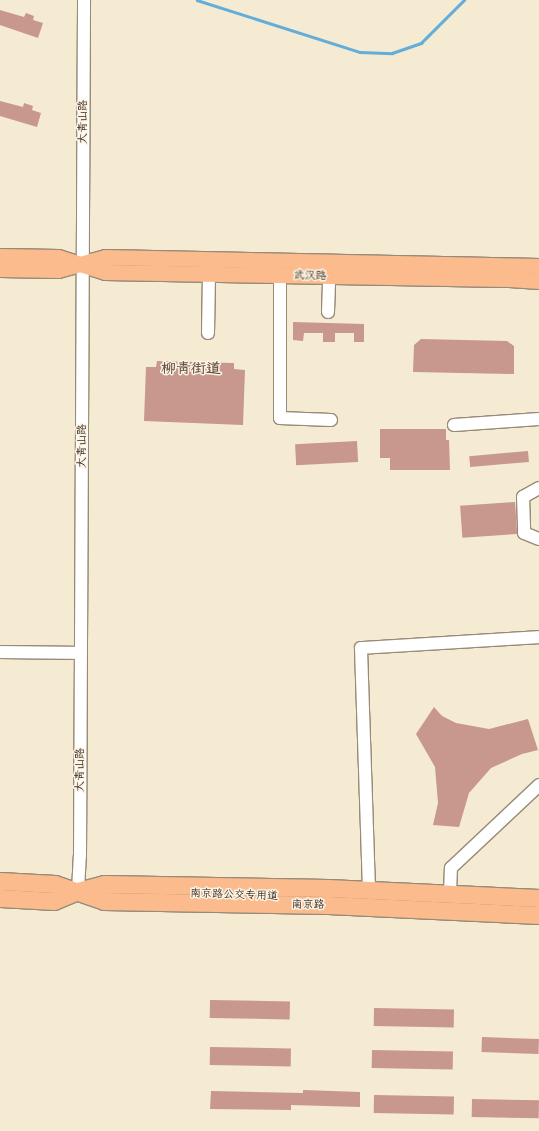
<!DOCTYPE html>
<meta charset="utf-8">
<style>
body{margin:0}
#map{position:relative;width:539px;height:1131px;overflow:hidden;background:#f4ebd2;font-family:"Balsamiq Sans","LXGW WenKai TC",sans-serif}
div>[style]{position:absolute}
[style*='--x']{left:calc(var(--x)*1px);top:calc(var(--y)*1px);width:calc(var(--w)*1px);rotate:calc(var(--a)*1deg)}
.stream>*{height:2.5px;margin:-1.25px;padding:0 1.25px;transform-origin:1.25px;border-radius:1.25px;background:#62adda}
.building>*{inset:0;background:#c8978d;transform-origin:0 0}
.roads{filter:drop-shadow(1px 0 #988a78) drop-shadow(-1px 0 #988a78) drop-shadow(0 1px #988a78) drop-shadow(0 -1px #988a78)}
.minor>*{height:12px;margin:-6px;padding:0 6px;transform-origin:6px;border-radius:6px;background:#fff}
.major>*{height:15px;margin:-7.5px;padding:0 7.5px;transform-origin:7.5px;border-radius:7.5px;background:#fbbb8d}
.highway>*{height:17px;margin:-8.5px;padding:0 8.5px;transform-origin:8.5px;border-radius:8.5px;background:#fbbb8d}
span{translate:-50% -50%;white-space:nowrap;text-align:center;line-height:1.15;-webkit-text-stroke:3px #fcf5e5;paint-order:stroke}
.street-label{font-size:11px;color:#3b2a1e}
.district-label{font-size:15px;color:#6c5045;font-weight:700}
</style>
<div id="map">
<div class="stream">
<div style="--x:197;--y:0;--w:171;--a:17.7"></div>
<div style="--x:360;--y:52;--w:32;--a:2"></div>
<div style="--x:392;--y:53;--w:31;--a:-19"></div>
<div style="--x:421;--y:43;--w:61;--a:-45"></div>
</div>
<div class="building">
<div style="clip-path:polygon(0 10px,24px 17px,26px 13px,34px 16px,33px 20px,43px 23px,38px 38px,0 25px)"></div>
<div style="clip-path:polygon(0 101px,23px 107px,24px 103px,33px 106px,32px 110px,41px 113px,37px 127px,0 116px)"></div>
<div style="clip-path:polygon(293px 322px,364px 324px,364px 342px,354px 342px,354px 333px,335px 333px,335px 342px,323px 342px,323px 333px,304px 333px,303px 341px,293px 340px)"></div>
<div style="clip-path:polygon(421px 339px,507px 341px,514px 346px,514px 374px,413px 372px,414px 345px)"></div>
<div style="clip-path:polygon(157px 361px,234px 363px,234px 369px,245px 370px,243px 425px,144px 421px,146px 367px,156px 367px)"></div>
<div style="clip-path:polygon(380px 429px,446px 429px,446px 440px,449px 440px,450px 470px,390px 470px,390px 458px,380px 458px)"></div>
<div style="left:357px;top:441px;width:21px;height:62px;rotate:87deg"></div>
<div style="left:528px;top:451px;width:11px;height:59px;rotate:85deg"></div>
<div style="left:515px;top:502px;width:32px;height:55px;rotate:86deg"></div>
<div style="clip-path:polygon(434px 707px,442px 716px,456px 723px,489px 729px,528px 719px,538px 750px,522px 754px,491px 768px,469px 793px,459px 827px,433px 825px,438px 803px,435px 767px,416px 734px)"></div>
<div style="left:210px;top:1000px;width:80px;height:18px;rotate:1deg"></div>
<div style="left:374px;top:1008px;width:80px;height:18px;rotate:1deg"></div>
<div style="left:482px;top:1037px;width:57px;height:15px;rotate:2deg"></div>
<div style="left:210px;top:1047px;width:81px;height:18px;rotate:1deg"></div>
<div style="left:372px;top:1050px;width:81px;height:18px;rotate:1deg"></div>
<div style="clip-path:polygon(303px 1090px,360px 1092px,360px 1107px,291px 1105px,291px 1110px,210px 1109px,211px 1091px,303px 1093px)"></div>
<div style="left:374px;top:1095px;width:80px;height:18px;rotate:1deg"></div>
<div style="left:472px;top:1099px;width:67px;height:18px;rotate:1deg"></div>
</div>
<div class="roads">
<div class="minor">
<div style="--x:280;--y:275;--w:143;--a:90"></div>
<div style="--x:280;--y:418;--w:51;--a:2.2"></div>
<div style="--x:328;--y:312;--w:36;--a:-88"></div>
<div style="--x:208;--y:333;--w:59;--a:-89"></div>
<div style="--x:454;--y:425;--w:85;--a:-4"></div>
<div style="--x:539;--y:488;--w:18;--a:151"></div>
<div style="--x:523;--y:497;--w:36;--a:88"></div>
<div style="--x:524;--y:533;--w:16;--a:22"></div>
<div style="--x:0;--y:652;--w:81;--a:0.7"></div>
<div style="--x:369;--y:890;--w:242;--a:-91.9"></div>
<div style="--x:361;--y:648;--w:178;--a:-3.5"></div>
<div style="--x:78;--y:891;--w:35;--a:-87"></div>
<div style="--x:80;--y:856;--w:856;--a:-89.73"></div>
<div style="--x:450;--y:894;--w:26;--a:-88"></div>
<div style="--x:451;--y:868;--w:121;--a:-43.3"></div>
</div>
<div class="major">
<div style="--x:0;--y:256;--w:58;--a:1"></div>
<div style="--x:58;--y:257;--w:49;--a:17.7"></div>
<div style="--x:105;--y:272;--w:404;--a:1"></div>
<div style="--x:509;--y:279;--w:30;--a:4"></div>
<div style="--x:0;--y:269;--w:58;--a:1"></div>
<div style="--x:58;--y:270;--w:49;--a:-15.5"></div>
<div style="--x:105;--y:257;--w:434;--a:1.2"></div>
</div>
<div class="highway">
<div style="--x:0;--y:881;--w:55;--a:3.1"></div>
<div style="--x:55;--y:884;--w:52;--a:19.1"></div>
<div style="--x:104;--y:901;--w:224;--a:1"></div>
<div style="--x:328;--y:905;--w:211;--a:2.7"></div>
<div style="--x:0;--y:898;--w:54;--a:3.2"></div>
<div style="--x:54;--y:901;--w:26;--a:-23"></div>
<div style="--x:78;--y:891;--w:27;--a:-15"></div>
<div style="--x:104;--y:884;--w:224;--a:1"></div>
<div style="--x:328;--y:888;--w:211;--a:2.7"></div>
</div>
</div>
<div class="street-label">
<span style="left:83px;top:122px;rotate:-90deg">大青山路</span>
<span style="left:310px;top:276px;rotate:1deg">武汉路</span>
<span style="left:82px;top:446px;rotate:-90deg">大青山路</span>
<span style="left:80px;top:770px;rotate:-90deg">大青山路</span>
<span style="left:234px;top:895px;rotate:2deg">南京路公交专用道</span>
<span style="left:308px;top:905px;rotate:1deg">南京路</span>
</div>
<div class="district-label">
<span style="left:191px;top:369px">柳青街道</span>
</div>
</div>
